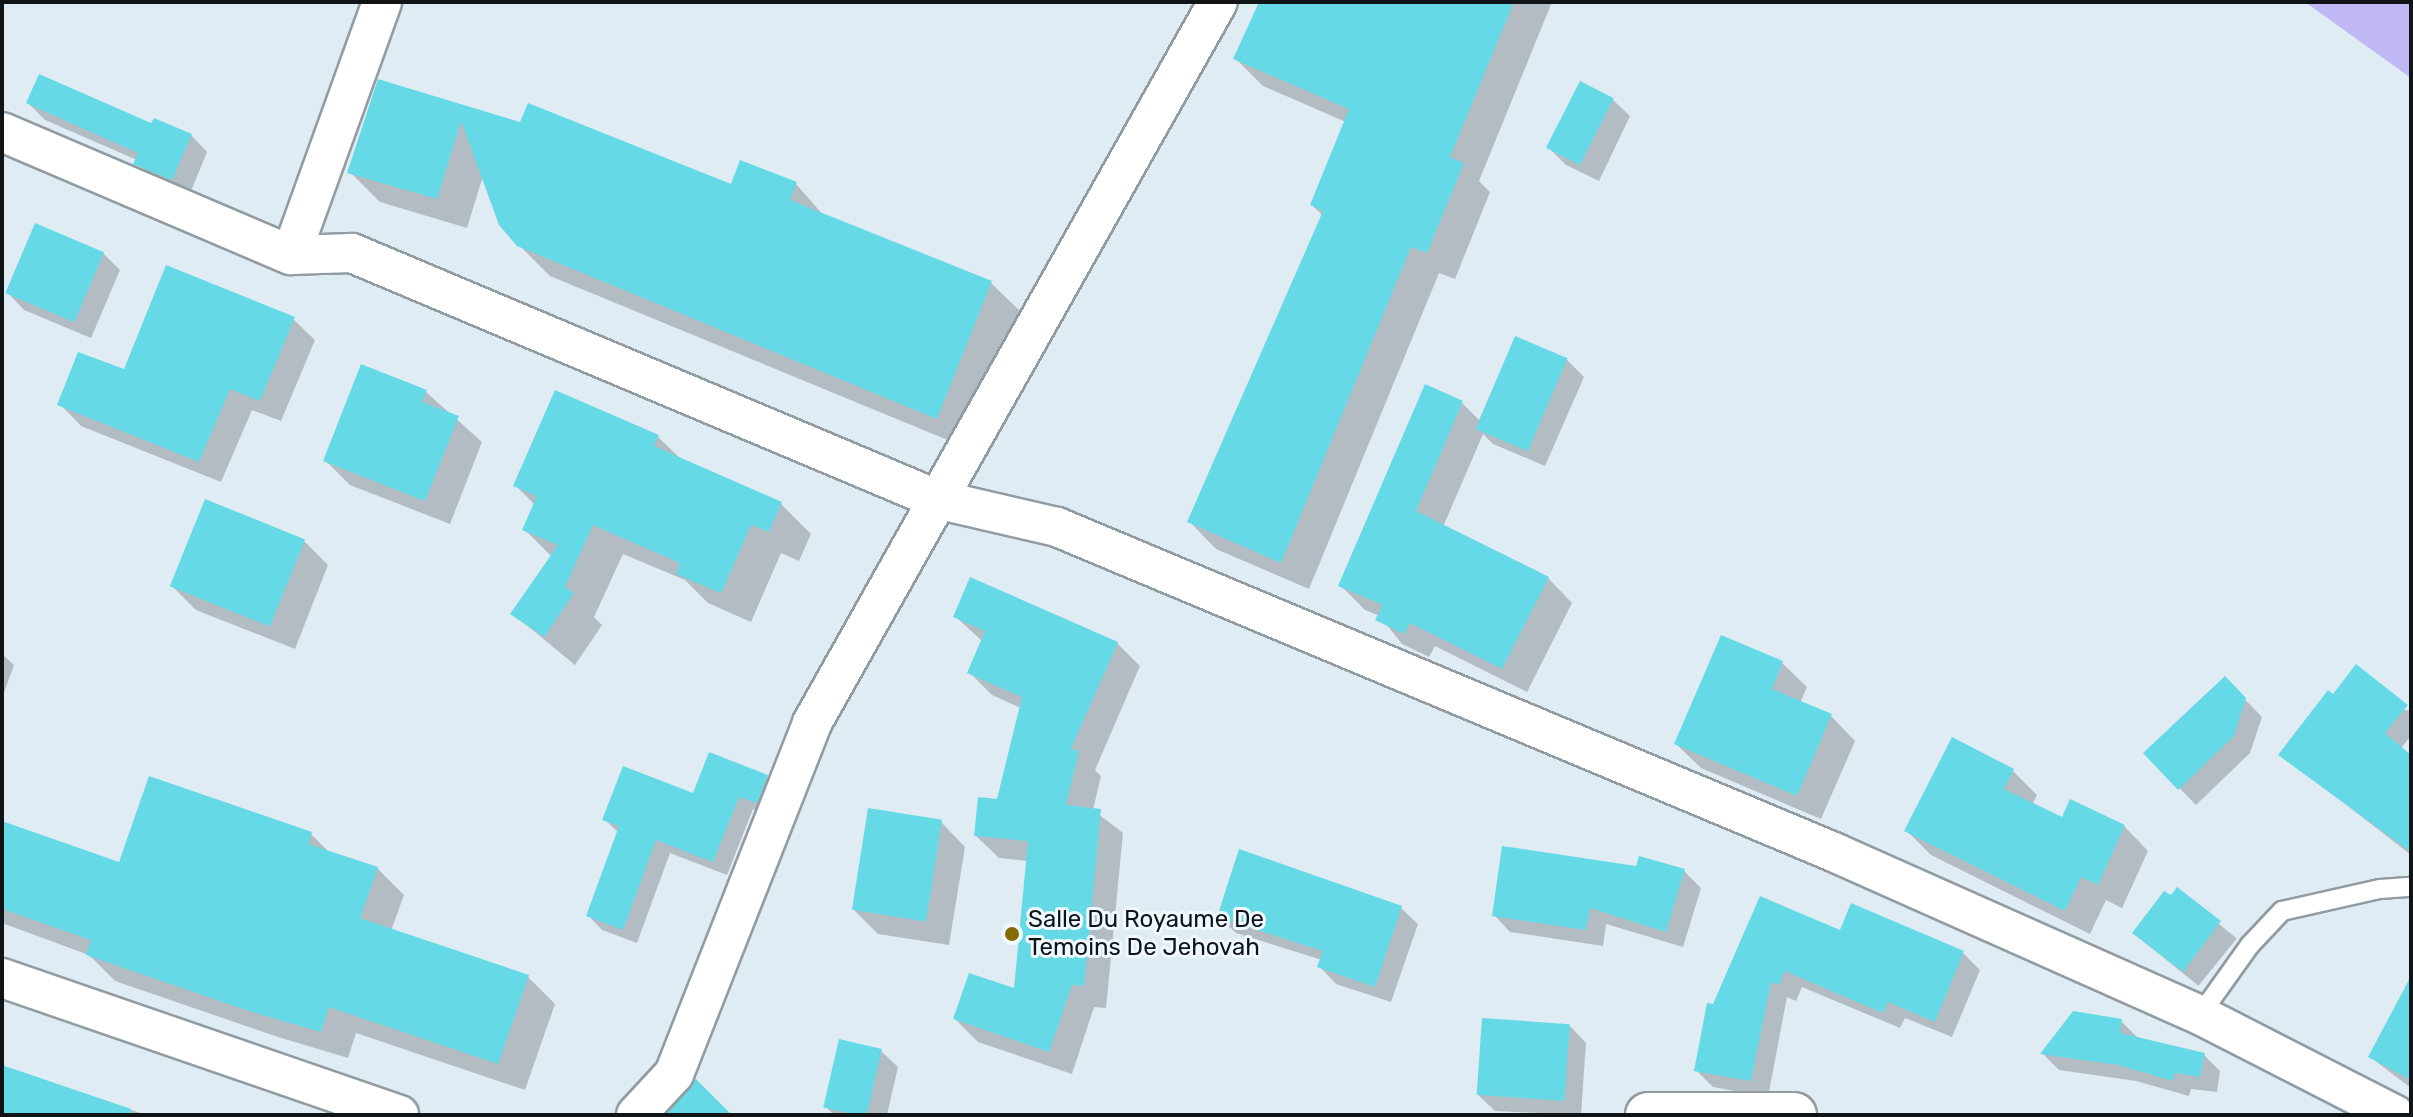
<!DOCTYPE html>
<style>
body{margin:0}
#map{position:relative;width:2413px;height:1117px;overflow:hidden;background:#e0ecf3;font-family:Rubik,sans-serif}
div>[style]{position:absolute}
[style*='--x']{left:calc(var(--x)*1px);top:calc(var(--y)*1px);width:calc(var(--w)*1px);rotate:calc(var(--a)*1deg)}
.water>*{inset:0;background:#bfb8f4}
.shadow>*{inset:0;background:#0003;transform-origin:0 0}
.building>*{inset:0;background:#66d9e7;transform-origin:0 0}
.roads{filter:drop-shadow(2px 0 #909ba2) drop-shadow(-2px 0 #909ba2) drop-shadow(0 2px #909ba2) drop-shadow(0 -2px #909ba2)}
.lane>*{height:18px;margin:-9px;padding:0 9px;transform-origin:9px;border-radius:9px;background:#fff}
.street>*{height:38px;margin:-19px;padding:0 19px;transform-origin:19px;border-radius:19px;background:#fff}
.highway>*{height:44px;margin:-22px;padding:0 22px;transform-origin:22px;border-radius:22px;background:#fff}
.dots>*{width:22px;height:22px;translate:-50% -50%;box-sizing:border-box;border:4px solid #eff9ff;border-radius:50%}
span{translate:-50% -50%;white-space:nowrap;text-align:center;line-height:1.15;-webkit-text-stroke:6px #eff9ff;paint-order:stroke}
.poi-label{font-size:24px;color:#101417}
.left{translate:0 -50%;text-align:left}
.frame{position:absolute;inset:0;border:4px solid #101417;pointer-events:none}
</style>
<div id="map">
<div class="water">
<div style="clip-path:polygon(2305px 2px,2411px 2px,2411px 78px)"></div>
</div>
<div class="shadow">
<div style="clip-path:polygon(1261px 2px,1552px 2px,1479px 181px,1490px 192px,1455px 279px,1439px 273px,1309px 589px,1216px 549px,1189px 521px,1323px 216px,1312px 205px,1346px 122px,1263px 86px,1236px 59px)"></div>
<div style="clip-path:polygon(379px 82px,732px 186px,796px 184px,825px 217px,991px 283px,1022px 313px,967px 448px,550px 276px,519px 245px,483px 176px,467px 228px,380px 202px,350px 172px)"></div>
<div style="clip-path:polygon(1613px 100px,1630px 116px,1599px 181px,1566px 165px,1549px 148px)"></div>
<div style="clip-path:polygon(28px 103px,191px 135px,207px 152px,189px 196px,152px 180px,137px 160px,45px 120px)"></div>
<div style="clip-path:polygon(103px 253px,120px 270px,91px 338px,24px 310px,8px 293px)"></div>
<div style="clip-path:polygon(293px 319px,315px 340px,281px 421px,252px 410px,221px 482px,81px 426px,60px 404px,125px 371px)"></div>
<div style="clip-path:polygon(1516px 338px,1567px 360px,1584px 377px,1545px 466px,1493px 444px,1483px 434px,1443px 527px,1548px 578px,1572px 603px,1527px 692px,1435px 646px,1429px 657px,1402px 644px,1380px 616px,1365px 610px,1341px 586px,1462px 403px,1479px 420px)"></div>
<div style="clip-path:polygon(426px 392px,482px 442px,450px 524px,350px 485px,325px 460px)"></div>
<div style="clip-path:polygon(556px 393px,658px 437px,683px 461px,781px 504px,811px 534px,799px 561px,781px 553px,751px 622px,708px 603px,685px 580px,623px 554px,594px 617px,602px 625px,575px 665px,513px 614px,552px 557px,524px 529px,535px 505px,516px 486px)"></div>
<div style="clip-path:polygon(304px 541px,328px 565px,295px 649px,196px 610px,172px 586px)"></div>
<div style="clip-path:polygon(955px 616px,1117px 643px,1140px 666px,1095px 770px,1101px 776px,1093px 810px,1123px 833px,1106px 1008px,1094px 1007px,1072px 1074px,978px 1042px,955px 1019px,1016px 991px,1028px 861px,999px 858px,976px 836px,998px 801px,1021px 708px,992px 695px,969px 672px,982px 641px)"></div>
<div style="clip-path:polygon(2px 654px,14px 665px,2px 698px)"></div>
<div style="clip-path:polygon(1782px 663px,1807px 687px,1800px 703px,1831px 716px,1855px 741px,1821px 819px,1701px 768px,1676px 744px)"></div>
<div style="clip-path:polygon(2225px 679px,2262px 717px,2250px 753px,2196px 805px,2146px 754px)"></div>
<div style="clip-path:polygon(2333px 696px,2411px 711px,2411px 736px,2401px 748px,2411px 756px,2411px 855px,2281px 754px)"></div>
<div style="clip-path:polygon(2013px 771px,2037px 795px,2032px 805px,2062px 820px,2124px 826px,2148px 851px,2122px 908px,2106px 900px,2090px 934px,1931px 855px,1906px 830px)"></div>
<div style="clip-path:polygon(767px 776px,781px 790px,771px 816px,753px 809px,727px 875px,670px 853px,637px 943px,602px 930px,589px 916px,619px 833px,604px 819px)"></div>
<div style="clip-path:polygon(941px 822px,965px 847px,949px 945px,878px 934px,853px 909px)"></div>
<div style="clip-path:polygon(311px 834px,330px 853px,377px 868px,404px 895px,391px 931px,528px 977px,555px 1004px,525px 1090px,356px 1033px,348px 1058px,278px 1037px,115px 981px,89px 955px,2px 923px,2px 836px,120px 864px)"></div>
<div style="clip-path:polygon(1638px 868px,1684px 871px,1701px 888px,1683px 947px,1606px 924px,1603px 946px,1510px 932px,1494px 915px)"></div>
<div style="left:2177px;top:890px;width:77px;height:61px;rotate:39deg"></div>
<div style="clip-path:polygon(1401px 908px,1418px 924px,1391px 1002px,1336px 984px,1320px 967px,1322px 960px,1236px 933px,1219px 917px)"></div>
<div style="clip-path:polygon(1841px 933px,1963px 953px,1980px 970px,1952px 1037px,1905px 1018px,1900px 1028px,1802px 987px,1796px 1001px,1787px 997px,1768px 1097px,1713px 1087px,1696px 1070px,1714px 1007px)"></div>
<div style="clip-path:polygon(2411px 1008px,2411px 1088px,2370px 1057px)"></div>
<div style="clip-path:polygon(2121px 1021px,2138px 1038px,2204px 1055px,2220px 1071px,2217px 1092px,2191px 1089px,2189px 1096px,2136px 1081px,2059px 1070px,2043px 1054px)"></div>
<div style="clip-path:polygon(1570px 1026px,1586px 1043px,1581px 1115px,1495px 1111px,1478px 1095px)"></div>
<div style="clip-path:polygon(881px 1051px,898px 1067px,887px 1115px,834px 1115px,826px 1107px)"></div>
<div style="clip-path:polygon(2px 1066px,146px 1115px,2px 1115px)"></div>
</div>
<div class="building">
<div style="clip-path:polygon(1259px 2px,1514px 2px,1450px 157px,1464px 163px,1427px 253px,1411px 247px,1281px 563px,1187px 522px,1323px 211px,1310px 205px,1349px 109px,1233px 59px)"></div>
<div style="clip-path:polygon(39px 74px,151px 123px,154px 118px,192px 134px,172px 180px,133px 164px,138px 153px,26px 103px)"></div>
<div style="clip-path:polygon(378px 79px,520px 122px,528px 103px,731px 184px,740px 160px,797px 182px,790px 200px,992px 281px,937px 419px,517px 246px,499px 225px,461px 121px,437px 199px,347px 173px)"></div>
<div style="left:1580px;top:81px;width:38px;height:75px;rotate:27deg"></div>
<div style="left:35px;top:223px;width:75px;height:76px;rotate:23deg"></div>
<div style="clip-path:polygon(166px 265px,295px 317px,260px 401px,230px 389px,199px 462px,57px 405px,78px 352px,124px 369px)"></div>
<div style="left:1515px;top:336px;width:57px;height:101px;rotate:23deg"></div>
<div style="clip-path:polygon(361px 364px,427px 390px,422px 402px,459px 416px,425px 501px,323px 461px)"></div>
<div style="clip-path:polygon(1425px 384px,1463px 401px,1416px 511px,1549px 577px,1502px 669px,1410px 623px,1404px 634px,1375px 620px,1383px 605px,1338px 586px)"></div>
<div style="clip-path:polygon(555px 390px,659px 435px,654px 446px,782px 502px,769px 532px,751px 525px,721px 593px,676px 574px,680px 563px,593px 525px,565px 587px,574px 593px,544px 637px,510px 614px,558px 545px,522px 530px,537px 496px,513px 486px)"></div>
<div style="left:205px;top:499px;width:108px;height:94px;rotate:22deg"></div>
<div style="clip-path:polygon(970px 577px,1118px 642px,1071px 749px,1079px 751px,1066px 805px,1101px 809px,1084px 986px,1072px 985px,1049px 1052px,953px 1019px,969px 973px,1014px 988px,1028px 841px,974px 836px,978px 797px,997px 799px,1022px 697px,967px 673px,985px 631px,953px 617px)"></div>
<div style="clip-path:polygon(1721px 635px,1783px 661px,1772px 689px,1832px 714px,1797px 796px,1674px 744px)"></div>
<div style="clip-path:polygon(2356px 664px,2408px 705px,2385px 733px,2411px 755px,2411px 852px,2278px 755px,2328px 690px,2333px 694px)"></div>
<div style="clip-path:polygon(2225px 676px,2246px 698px,2234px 736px,2178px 790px,2143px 753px)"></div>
<div style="clip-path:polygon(1952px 737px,2014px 769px,2004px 789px,2062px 817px,2070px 799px,2125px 825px,2098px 885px,2081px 877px,2065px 911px,1904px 831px)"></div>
<div style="clip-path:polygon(709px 752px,768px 775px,757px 803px,739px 797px,713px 862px,656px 840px,623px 930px,586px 916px,619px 826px,602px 820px,623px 766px,693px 793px)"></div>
<div style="clip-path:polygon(149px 776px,312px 832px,308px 844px,378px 867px,360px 918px,529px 975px,498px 1064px,329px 1007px,321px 1032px,249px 1011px,86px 955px,91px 940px,2px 909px,2px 821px,119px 862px)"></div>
<div style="left:868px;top:808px;width:75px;height:103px;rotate:9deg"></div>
<div style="clip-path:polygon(1502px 846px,1636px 866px,1639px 856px,1685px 869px,1666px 932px,1590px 908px,1586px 930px,1492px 916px)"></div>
<div style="clip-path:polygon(1239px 849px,1402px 906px,1375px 987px,1317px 967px,1323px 951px,1217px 917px)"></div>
<div style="clip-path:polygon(2177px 887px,2221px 921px,2183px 972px,2132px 933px,2164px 891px,2171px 895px)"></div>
<div style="clip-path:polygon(1760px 896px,1840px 930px,1851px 903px,1964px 951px,1935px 1022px,1888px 1002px,1883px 1013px,1785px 971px,1779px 985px,1771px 982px,1751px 1081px,1694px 1071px,1707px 1003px,1713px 1004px)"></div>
<div style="clip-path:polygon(2411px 976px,2411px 1080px,2368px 1057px)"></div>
<div style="clip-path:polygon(2073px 1011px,2122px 1019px,2120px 1033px,2205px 1053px,2200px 1077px,2175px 1073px,2173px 1081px,2118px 1065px,2040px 1054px)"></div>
<div style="left:1482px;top:1018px;width:88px;height:77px;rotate:4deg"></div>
<div style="left:839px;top:1039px;width:44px;height:70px;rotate:13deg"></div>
<div style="clip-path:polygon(2px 1065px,131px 1109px,130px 1115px,2px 1115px)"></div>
<div style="clip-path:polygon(696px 1079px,732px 1115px,666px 1115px)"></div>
</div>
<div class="roads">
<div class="lane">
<div style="--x:2200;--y:1015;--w:86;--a:-54.5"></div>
<div style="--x:2250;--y:945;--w:47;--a:-46.7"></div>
<div style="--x:2282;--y:911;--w:100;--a:-12.7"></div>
<div style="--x:2380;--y:889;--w:31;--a:-4"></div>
</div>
<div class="street">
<div style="--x:2;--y:132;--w:314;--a:23.1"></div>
<div style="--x:291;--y:255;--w:61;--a:-1.9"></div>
<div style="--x:352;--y:253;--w:634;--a:22.84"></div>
<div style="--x:936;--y:499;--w:124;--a:13"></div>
<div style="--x:1057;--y:527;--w:844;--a:22.71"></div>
<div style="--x:1836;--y:853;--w:398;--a:24"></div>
<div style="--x:2200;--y:1015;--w:219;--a:27.1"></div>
<div style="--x:291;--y:255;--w:269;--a:-70.2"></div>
<div style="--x:2;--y:978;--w:420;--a:19"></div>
<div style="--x:636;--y:1115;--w:56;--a:-47.2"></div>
<div style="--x:674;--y:1074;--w:377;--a:-68.5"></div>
<div style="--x:812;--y:723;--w:827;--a:-60.62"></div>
</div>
<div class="highway">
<div style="--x:1648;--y:1115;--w:146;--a:0"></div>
</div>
</div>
<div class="dots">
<div style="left:1012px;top:934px;background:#836b05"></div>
</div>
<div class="poi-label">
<span class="left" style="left:1028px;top:934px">Salle Du Royaume De<br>Temoins De Jehovah</span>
</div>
<div class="frame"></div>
</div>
